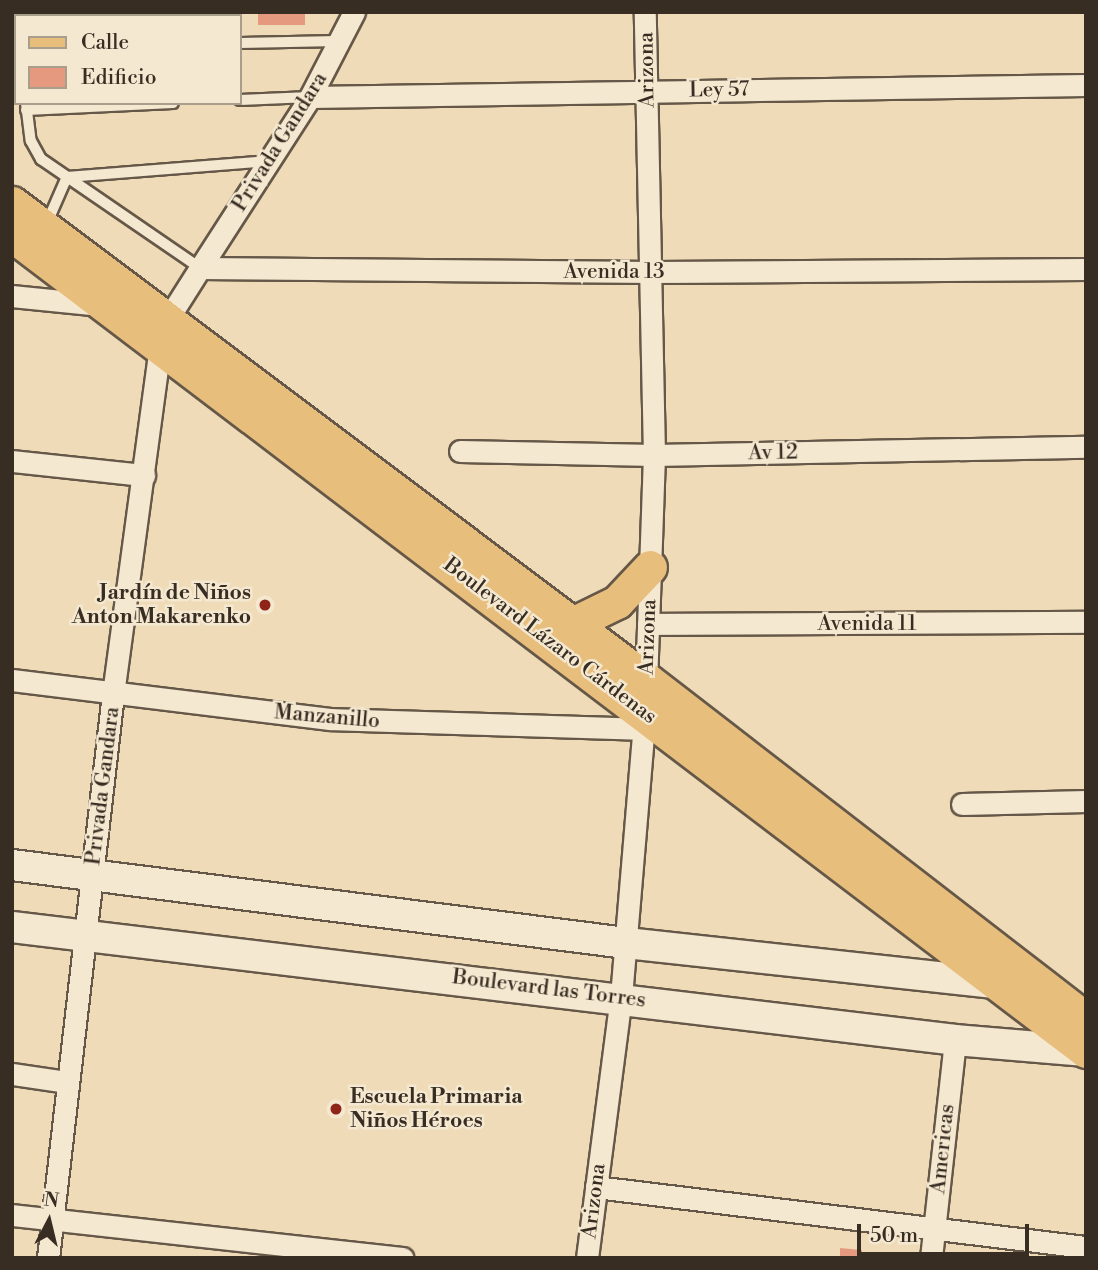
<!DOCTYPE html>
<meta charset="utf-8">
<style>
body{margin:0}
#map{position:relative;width:1098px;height:1270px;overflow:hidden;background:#efdbb7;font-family:"Libre Bodoni",serif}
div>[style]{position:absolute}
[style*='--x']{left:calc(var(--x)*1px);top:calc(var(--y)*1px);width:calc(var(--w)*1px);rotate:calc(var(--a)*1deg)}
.building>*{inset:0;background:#e59a80;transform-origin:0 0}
.roads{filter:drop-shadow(2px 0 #665848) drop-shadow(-2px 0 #665848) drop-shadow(0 2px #665848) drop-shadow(0 -2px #665848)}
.lane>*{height:10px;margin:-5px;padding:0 5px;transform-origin:5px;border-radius:5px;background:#f5e8d0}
.street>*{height:21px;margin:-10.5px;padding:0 10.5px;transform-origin:10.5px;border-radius:10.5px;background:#f5e8d0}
.secondary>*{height:30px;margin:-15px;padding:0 15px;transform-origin:15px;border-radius:15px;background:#f5e8d0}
.primary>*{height:33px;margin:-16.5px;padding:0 16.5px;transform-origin:16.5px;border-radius:16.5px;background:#e8be7c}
.dots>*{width:19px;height:19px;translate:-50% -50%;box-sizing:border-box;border:4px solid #f5e8d0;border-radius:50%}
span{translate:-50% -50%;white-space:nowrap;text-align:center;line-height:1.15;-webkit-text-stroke:5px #f5e8d0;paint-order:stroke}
.street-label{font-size:21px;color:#382d23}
.poi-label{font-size:21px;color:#382d23;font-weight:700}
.right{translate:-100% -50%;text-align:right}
.left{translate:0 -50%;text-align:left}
.frame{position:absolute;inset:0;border:14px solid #382d23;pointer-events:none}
.legend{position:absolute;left:14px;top:14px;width:228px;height:91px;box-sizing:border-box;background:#f5e8d0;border:2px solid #a99d8b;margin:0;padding:9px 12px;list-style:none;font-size:21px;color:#382d23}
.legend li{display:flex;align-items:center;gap:14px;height:35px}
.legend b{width:35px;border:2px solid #a99d8b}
.north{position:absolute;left:14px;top:1186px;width:70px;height:70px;-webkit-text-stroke:5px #f5e8d0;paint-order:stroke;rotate:7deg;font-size:19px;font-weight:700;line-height:28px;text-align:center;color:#382d23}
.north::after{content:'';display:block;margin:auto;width:24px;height:32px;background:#382d23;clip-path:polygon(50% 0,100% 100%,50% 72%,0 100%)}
.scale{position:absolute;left:857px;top:1224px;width:172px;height:32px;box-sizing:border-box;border:4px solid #382d23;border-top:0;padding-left:9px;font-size:21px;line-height:24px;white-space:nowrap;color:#382d23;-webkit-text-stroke:5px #f5e8d0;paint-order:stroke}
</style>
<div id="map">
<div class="building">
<div style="left:83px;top:12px;width:53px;height:4px"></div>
<div style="left:258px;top:12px;width:47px;height:13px"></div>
<div style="clip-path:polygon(840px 1248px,862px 1250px,862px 1254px,880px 1258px,840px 1258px)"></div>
</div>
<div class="roads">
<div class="lane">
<div style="--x:24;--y:16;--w:4;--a:-90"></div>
<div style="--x:240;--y:43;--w:98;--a:-1.2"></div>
<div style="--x:12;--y:46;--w:4;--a:0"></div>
<div style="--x:240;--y:100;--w:70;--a:-2.5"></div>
<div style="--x:26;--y:103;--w:38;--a:83"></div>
<div style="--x:31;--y:141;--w:21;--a:61"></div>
<div style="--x:41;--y:159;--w:193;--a:34.4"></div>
<div style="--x:26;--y:110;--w:147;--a:-2.7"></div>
<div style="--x:46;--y:225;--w:52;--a:-66.4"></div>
<div style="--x:67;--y:177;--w:203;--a:-4.5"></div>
</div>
<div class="street">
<div style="--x:310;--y:97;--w:776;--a:-0.89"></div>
<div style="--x:200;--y:268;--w:203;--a:-57.2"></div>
<div style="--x:310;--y:97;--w:96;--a:-62.6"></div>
<div style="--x:12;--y:296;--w:89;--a:5.8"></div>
<div style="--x:460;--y:451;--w:194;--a:1.2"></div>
<div style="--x:654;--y:455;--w:432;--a:-1.1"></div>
<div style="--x:12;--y:461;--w:133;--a:6.1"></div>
<div style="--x:648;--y:624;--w:438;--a:-0.3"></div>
<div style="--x:12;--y:680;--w:320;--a:7"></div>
<div style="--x:330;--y:719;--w:314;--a:1.8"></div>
<div style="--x:962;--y:804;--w:124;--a:-1.4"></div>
<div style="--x:12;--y:1074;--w:56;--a:8.3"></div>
<div style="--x:596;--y:1187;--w:494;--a:7"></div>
<div style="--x:12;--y:1215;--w:393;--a:6.3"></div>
<div style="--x:48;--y:1258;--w:568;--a:-83.43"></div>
<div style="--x:113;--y:694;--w:350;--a:-82.3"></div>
<div style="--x:160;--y:347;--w:31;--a:-73"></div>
<div style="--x:169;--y:317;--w:58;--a:-57.7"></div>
<div style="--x:200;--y:268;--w:453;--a:0.5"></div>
<div style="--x:653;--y:272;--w:433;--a:-0.4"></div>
<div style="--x:587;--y:1258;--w:263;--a:-82.6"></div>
<div style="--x:621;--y:997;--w:285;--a:-85.2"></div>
<div style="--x:645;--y:713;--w:258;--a:-88"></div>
<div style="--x:654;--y:455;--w:443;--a:-91.2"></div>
<div style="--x:931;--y:1258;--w:219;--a:-83.7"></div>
</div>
<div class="secondary">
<div style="--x:12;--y:865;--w:619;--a:7.24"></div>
<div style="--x:626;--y:943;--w:380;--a:6.2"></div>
<div style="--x:12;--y:927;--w:950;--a:6.83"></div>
<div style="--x:955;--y:1040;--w:131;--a:4.8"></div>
</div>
<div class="primary">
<div style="--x:12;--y:203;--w:793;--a:36.9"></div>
<div style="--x:646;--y:679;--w:556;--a:37.69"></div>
<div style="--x:12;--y:235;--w:1349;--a:37.23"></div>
<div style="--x:572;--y:624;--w:50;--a:-26.1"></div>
<div style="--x:617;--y:602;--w:48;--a:-46.7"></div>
</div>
</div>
<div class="dots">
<div style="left:265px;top:605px;background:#8f2418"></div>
<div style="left:336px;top:1109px;background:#8f2418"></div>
</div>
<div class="street-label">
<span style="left:647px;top:70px;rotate:-91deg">Arizona</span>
<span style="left:719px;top:90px;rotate:-1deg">Ley 57</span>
<span style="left:280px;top:142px;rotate:-58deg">Privada Gandara</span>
<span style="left:614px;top:272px">Avenida 13</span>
<span style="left:773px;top:453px;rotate:-1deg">Av 12</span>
<span style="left:867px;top:624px">Avenida 11</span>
<span style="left:648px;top:637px;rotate:-88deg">Arizona</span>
<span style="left:550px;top:641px;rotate:37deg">Boulevard Lázaro Cárdenas</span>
<span style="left:327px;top:717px;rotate:5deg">Manzanillo</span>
<span style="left:103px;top:786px;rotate:-83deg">Privada Gandara</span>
<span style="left:549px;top:989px;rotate:7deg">Boulevard las Torres</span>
<span style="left:943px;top:1149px;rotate:-84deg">Americas</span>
<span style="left:594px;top:1201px;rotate:-83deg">Arizona</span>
</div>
<div class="poi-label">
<span class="right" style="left:251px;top:605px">Jardín de Niños<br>Anton Makarenko</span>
<span class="left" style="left:350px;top:1109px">Escuela Primaria<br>Niños Héroes</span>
</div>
<div class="frame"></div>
<ul class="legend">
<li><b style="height:9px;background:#e8be7c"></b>Calle</li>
<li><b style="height:19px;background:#e59a80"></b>Edificio</li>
</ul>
<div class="north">N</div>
<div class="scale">50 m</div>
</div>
